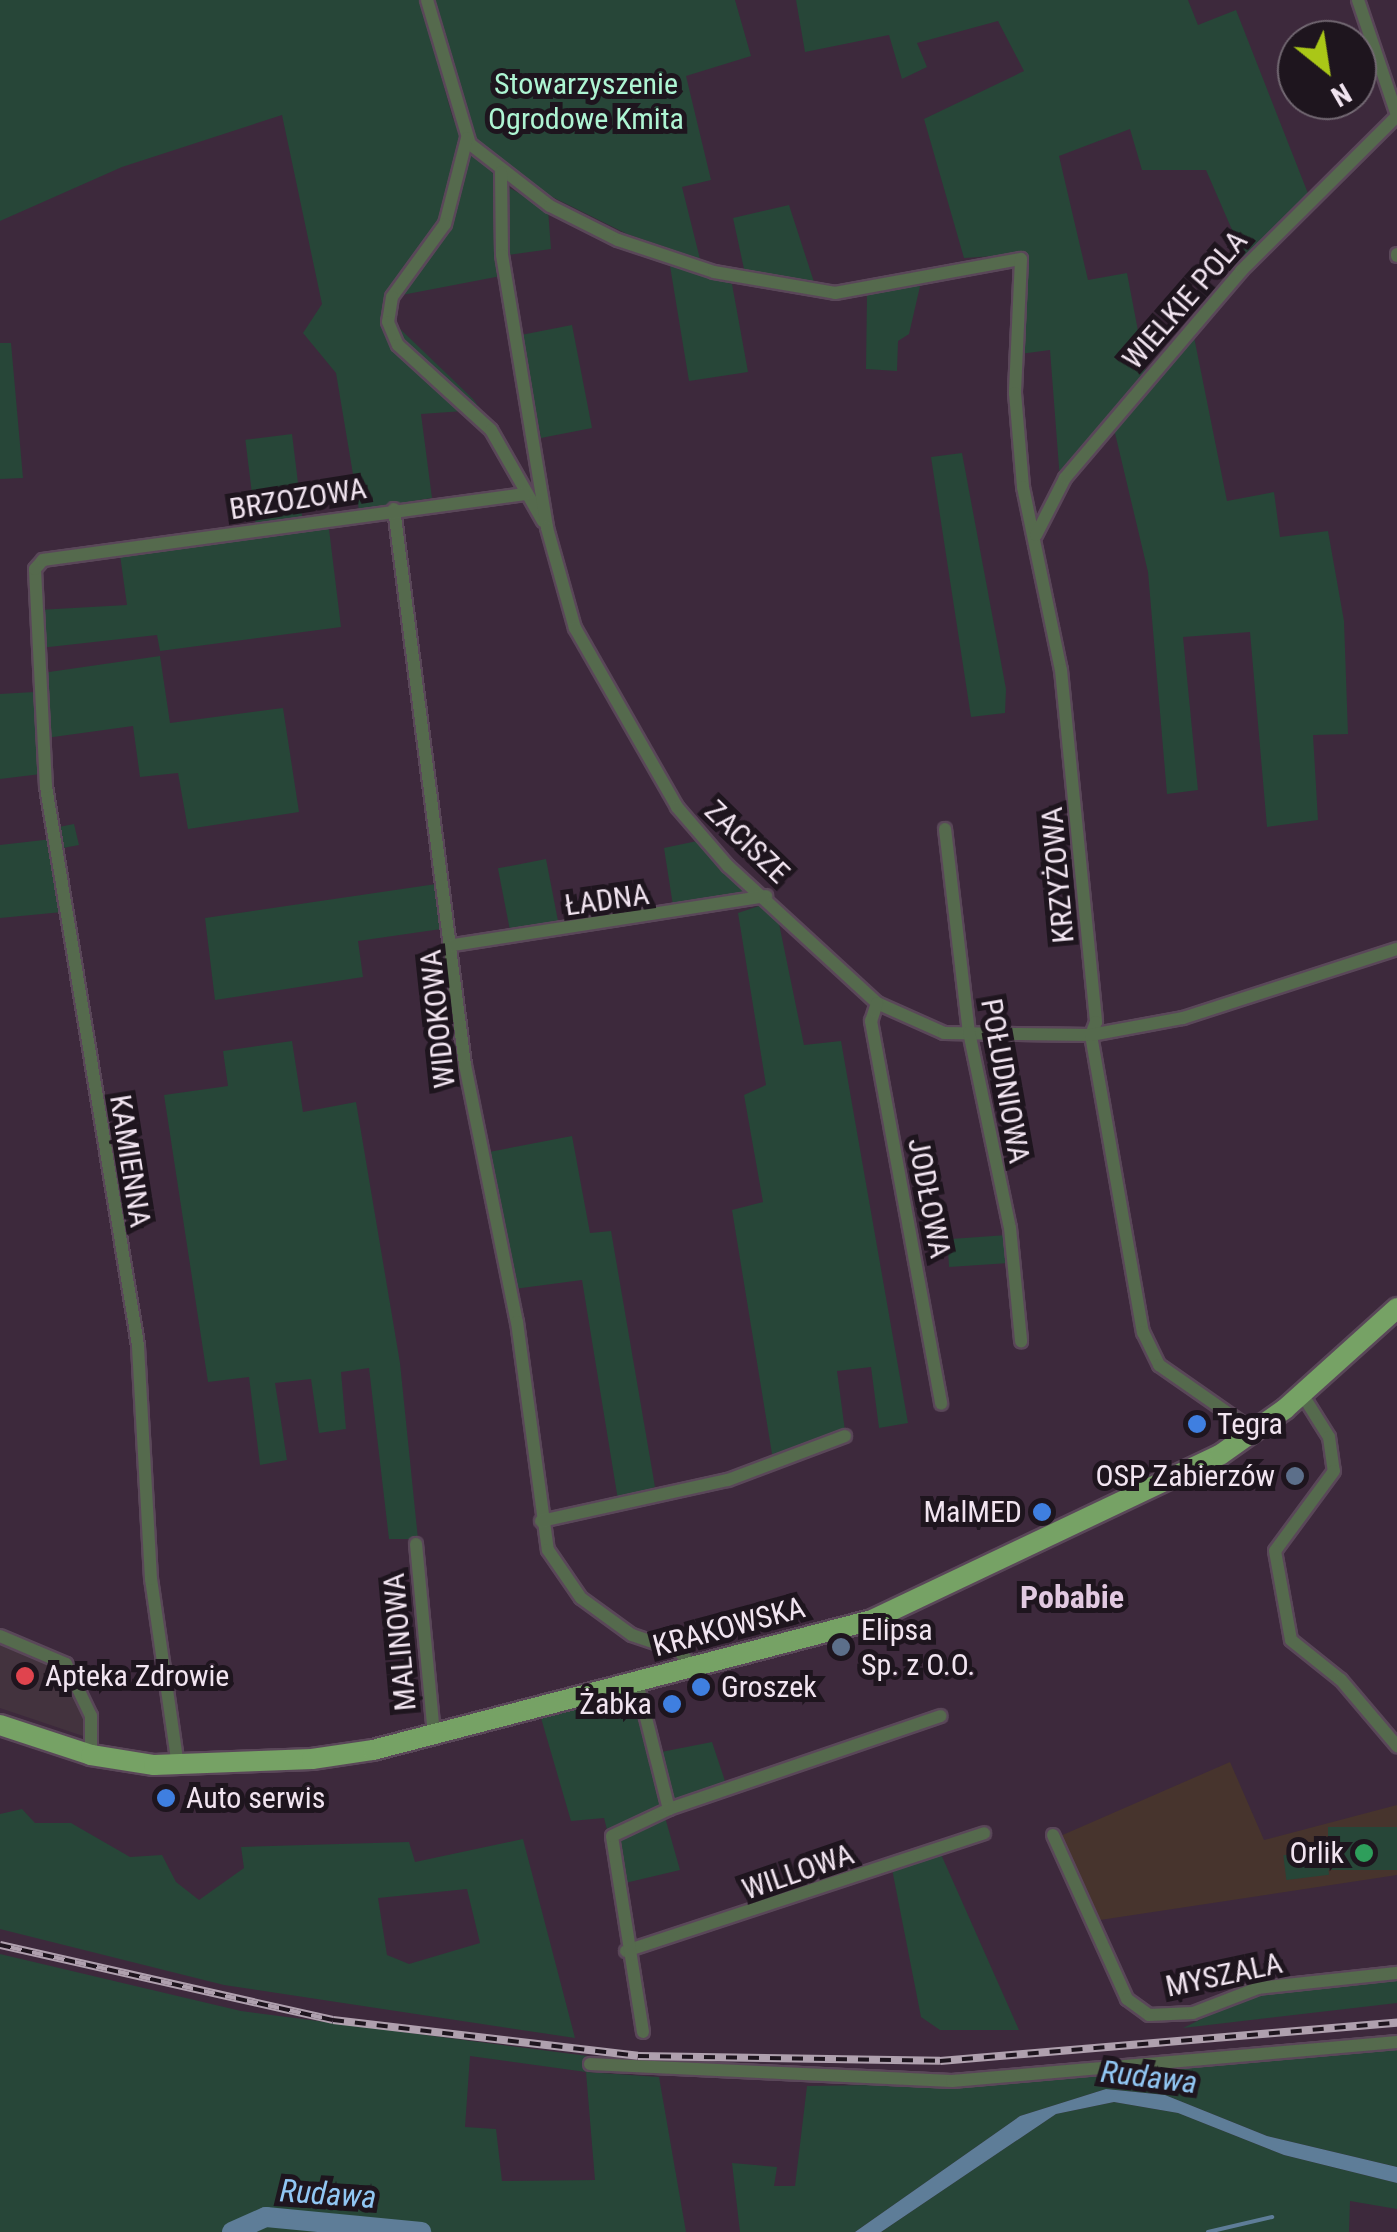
<!DOCTYPE html>
<meta charset="utf-8">
<style>
body{margin:0}
#map{position:relative;width:1397px;height:2232px;overflow:hidden;background:#3d293c;font-family:"Roboto Condensed",sans-serif}
div>[style]{position:absolute}
[style*='--x']{left:calc(var(--x)*1px);top:calc(var(--y)*1px);width:calc(var(--w)*1px);rotate:calc(var(--a)*1deg)}
.commercial>*{inset:0;background:#43333e}
.education>*{inset:0;background:#47342d}
.green>*{inset:0;background:#274638;transform-origin:0 0}
.water>*{inset:0;background:#5e7d98}
.stream>*{height:4px;margin:-2px;padding:0 2px;transform-origin:2px;border-radius:2px;background:#5e7d98}
.river>*{height:20px;margin:-10px;padding:0 10px;transform-origin:10px;border-radius:10px;background:#5e7d98}
.roads{filter:drop-shadow(2px 0 #5a4759) drop-shadow(-2px 0 #5a4759) drop-shadow(0 2px #5a4759) drop-shadow(0 -2px #5a4759)}
.street>*{height:12px;margin:-6px;padding:0 6px;transform-origin:6px;border-radius:6px;background:#556a4d}
.primary>*{height:20px;margin:-10px;padding:0 10px;transform-origin:10px;border-radius:10px;background:#76a265}
.rail>*{height:8px;margin-top:-4px;transform-origin:0;background:repeating-linear-gradient(90deg,#1e151e 0 11px,#afa0ae 0 22px);box-sizing:border-box;border-block:2px solid #afa0ae}
.dots>*{width:28px;height:28px;translate:-50% -50%;box-sizing:border-box;border:5px solid #1e151e;border-radius:50%}
span{translate:-50% -50%;white-space:nowrap;text-align:center;line-height:1.15;-webkit-text-stroke:10px #1e151e;paint-order:stroke}
.park-label{font-size:30px;color:#aef5d3}
.street-label{font-size:30px;color:#f1e4f0}
.poi-label{font-size:30px;color:#f1e4f0}
.left{translate:0 -50%;text-align:left}
.right{translate:-100% -50%;text-align:right}
.neighbourhood-label{font-size:32px;color:#e2c9e1;font-weight:700}
.water-label{font-size:32px;color:#91c6f3;font-style:italic}
.north{position:absolute;left:1277px;top:20px;width:100px;height:100px;box-sizing:border-box;background:#1e151e;border:2px solid #726872;border-radius:50%;rotate:150deg;font-size:28px;font-weight:700;line-height:40px;text-align:center;color:#f1e4f0}
.north::after{content:'';display:block;margin:auto;width:35px;height:45px;background:#aac717;clip-path:polygon(50% 0,100% 100%,50% 72%,0 100%)}
</style>
<div id="map">
<div class="commercial">
<div style="clip-path:polygon(0 1642px,58px 1663px,86px 1717px,83px 1736px,0 1708px)"></div>
</div>
<div class="education">
<div style="clip-path:polygon(1230px 1762px,1264px 1840px,1397px 1805px,1397px 1875px,1100px 1920px,1058px 1837px)"></div>
</div>
<div class="green">
<div style="clip-path:polygon(0 0,420px 0,453px 119px,499px 182px,501px 276px,402px 295px,394px 306px,396px 325px,473px 399px,512px 452px,503px 457px,464px 411px,421px 414px,432px 498px,359px 510px,336px 373px,303px 333px,322px 304px,282px 115px,122px 167px,0 221px)"></div>
<div style="clip-path:polygon(434px 0,735px 0,751px 56px,686px 76px,711px 180px,682px 187px,700px 259px,627px 234px,524px 183px,475px 138px)"></div>
<div style="clip-path:polygon(796px 0,1188px 0,1198px 25px,1236px 10px,1309px 196px,1246px 262px,1206px 170px,1142px 170px,1130px 129px,1059px 156px,1088px 280px,1127px 273px,1147px 378px,1060px 480px,1050px 350px,1020px 354px,1025px 254px,964px 258px,924px 119px,1024px 71px,998px 21px,917px 43px,927px 67px,902px 79px,889px 35px,805px 52px)"></div>
<div style="clip-path:polygon(506px 186px,548px 209px,551px 249px,508px 255px)"></div>
<div style="clip-path:polygon(789px 205px,814px 282px,744px 269px,733px 218px)"></div>
<div style="clip-path:polygon(670px 266px,732px 284px,748px 372px,689px 381px)"></div>
<div style="clip-path:polygon(921px 282px,909px 334px,898px 341px,897px 371px,866px 369px,867px 295px)"></div>
<div style="left:572px;top:325px;width:105px;height:52px;rotate:79deg"></div>
<div style="clip-path:polygon(1194px 337px,1227px 501px,1274px 492px,1280px 537px,1328px 531px,1344px 621px,1348px 734px,1313px 735px,1318px 820px,1267px 827px,1250px 632px,1183px 637px,1198px 790px,1167px 794px,1148px 572px,1114px 429px)"></div>
<div style="clip-path:polygon(0 343px,11px 343px,23px 478px,0 479px)"></div>
<div style="left:292px;top:434px;width:87px;height:47px;rotate:83deg"></div>
<div style="clip-path:polygon(962px 453px,1006px 689px,1005px 713px,971px 717px,931px 457px)"></div>
<div style="clip-path:polygon(328px 521px,341px 627px,160px 651px,157px 635px,40px 648px,38px 610px,127px 605px,120px 555px)"></div>
<div style="clip-path:polygon(160px 656px,170px 723px,283px 708px,299px 812px,188px 829px,178px 773px,140px 777px,133px 726px,46px 738px,42px 673px)"></div>
<div style="clip-path:polygon(35px 692px,41px 774px,0 779px,0 694px)"></div>
<div style="clip-path:polygon(74px 824px,79px 845px,63px 848px,73px 911px,0 918px,0 845px,61px 838px,59px 827px)"></div>
<div style="clip-path:polygon(697px 841px,719px 869px,757px 895px,674px 912px,664px 848px)"></div>
<div style="left:546px;top:859px;width:69px;height:49px;rotate:79deg"></div>
<div style="clip-path:polygon(443px 883px,448px 928px,358px 941px,363px 977px,215px 1000px,205px 918px)"></div>
<div style="clip-path:polygon(768px 903px,776px 909px,804px 1045px,841px 1041px,908px 1423px,879px 1428px,871px 1367px,837px 1371px,845px 1431px,773px 1460px,732px 1210px,763px 1202px,744px 1095px,766px 1085px,738px 913px)"></div>
<div style="clip-path:polygon(292px 1041px,303px 1112px,356px 1102px,400px 1363px,418px 1539px,389px 1539px,369px 1368px,341px 1372px,346px 1429px,319px 1433px,311px 1379px,275px 1383px,287px 1460px,260px 1465px,249px 1377px,208px 1382px,164px 1095px,228px 1086px,223px 1051px)"></div>
<div style="clip-path:polygon(572px 1136px,590px 1233px,611px 1231px,655px 1487px,618px 1500px,582px 1280px,514px 1289px,489px 1152px)"></div>
<div style="left:1007px;top:1235px;width:28px;height:60px;rotate:86deg"></div>
<div style="clip-path:polygon(637px 1692px,651px 1754px,712px 1742px,726px 1784px,661px 1803px,680px 1870px,621px 1884px,604px 1818px,571px 1821px,541px 1718px)"></div>
<div style="clip-path:polygon(evenodd,22px 1809px,35px 1823px,71px 1823px,130px 1857px,162px 1855px,176px 1882px,199px 1900px,244px 1868px,241px 1847px,409px 1842px,415px 1862px,523px 1839px,575px 2038px,224px 1985px,0 1929px,0 1814px,22px 1809px,467px 1889px,480px 1943px,409px 1964px,387px 1955px,378px 1898px,467px 1889px)"></div>
<div style="left:1397px;top:1827px;width:43px;height:69px;rotate:90deg"></div>
<div style="left:1326px;top:1850px;width:25px;height:43px;rotate:83deg"></div>
<div style="clip-path:polygon(940px 1852px,1019px 2030px,940px 2030px,921px 2017px,892px 1869px)"></div>
<div style="clip-path:polygon(evenodd,0 1954px,241px 2011px,588px 2056px,587px 2072px,659px 2077px,686px 2232px,0 2232px,0 1954px,470px 2056px,586px 2072px,595px 2180px,502px 2181px,496px 2129px,465px 2127px,470px 2056px)"></div>
<div style="clip-path:polygon(1397px 1980px,1397px 2003px,1183px 2028px,1251px 1995px)"></div>
<div style="clip-path:polygon(1397px 2048px,1397px 2167px,1267px 2136px,1165px 2095px,1106px 2089px,1020px 2116px,855px 2232px,740px 2232px,732px 2163px,777px 2167px,774px 2186px,795px 2186px,807px 2086px,1017px 2083px)"></div>
<div style="clip-path:polygon(1114px 2102px,1178px 2113px,1284px 2155px,1397px 2183px,1397px 2209px,1350px 2201px,1349px 2232px,881px 2232px,1056px 2114px)"></div>
</div>
<div class="water">
<div style="clip-path:polygon(1106px 2089px,1165px 2095px,1267px 2136px,1397px 2167px,1397px 2183px,1284px 2155px,1178px 2113px,1114px 2102px,1056px 2114px,881px 2232px,855px 2232px,1020px 2116px)"></div>
</div>
<div class="stream">
<div style="--x:1208;--y:2232;--w:66;--a:-13.2"></div>
</div>
<div class="river">
<div style="--x:232;--y:2232;--w:37;--a:-24"></div>
<div style="--x:266;--y:2217;--w:156;--a:5.5"></div>
</div>
<div class="roads">
<div class="street">
<div style="--x:427;--y:0;--w:150;--a:73.4"></div>
<div style="--x:470;--y:144;--w:101;--a:37.8"></div>
<div style="--x:550;--y:206;--w:76;--a:26.6"></div>
<div style="--x:618;--y:240;--w:101;--a:18.4"></div>
<div style="--x:714;--y:272;--w:123;--a:9.8"></div>
<div style="--x:835;--y:293;--w:189;--a:-10.4"></div>
<div style="--x:1021;--y:259;--w:134;--a:92.6"></div>
<div style="--x:1015;--y:393;--w:94;--a:85.1"></div>
<div style="--x:1023;--y:487;--w:187;--a:78.3"></div>
<div style="--x:1061;--y:670;--w:354;--a:84.3"></div>
<div style="--x:1096;--y:1022;--w:14;--a:111"></div>
<div style="--x:1091;--y:1035;--w:302;--a:80.1"></div>
<div style="--x:1143;--y:1332;--w:37;--a:64"></div>
<div style="--x:1159;--y:1365;--w:117;--a:34.9"></div>
<div style="--x:1358;--y:0;--w:121;--a:71.3"></div>
<div style="--x:467;--y:138;--w:89;--a:104.3"></div>
<div style="--x:445;--y:224;--w:90;--a:126"></div>
<div style="--x:392;--y:297;--w:25;--a:99"></div>
<div style="--x:388;--y:322;--w:25;--a:67"></div>
<div style="--x:398;--y:345;--w:126;--a:42.4"></div>
<div style="--x:491;--y:430;--w:105;--a:60.3"></div>
<div style="--x:501;--y:172;--w:83;--a:89.3"></div>
<div style="--x:502;--y:255;--w:277;--a:80.6"></div>
<div style="--x:547;--y:528;--w:104;--a:74.4"></div>
<div style="--x:575;--y:628;--w:206;--a:60.3"></div>
<div style="--x:677;--y:807;--w:78;--a:49.2"></div>
<div style="--x:728;--y:866;--w:202;--a:42.6"></div>
<div style="--x:877;--y:1003;--w:73;--a:24.1"></div>
<div style="--x:944;--y:1033;--w:147;--a:0.8"></div>
<div style="--x:1091;--y:1035;--w:94;--a:-10.5"></div>
<div style="--x:1183;--y:1018;--w:225;--a:-17.9"></div>
<div style="--x:1397;--y:254;--w:2;--a:90"></div>
<div style="--x:394;--y:509;--w:561;--a:82.72"></div>
<div style="--x:465;--y:1065;--w:262;--a:78.6"></div>
<div style="--x:517;--y:1322;--w:230;--a:82.3"></div>
<div style="--x:548;--y:1550;--w:58;--a:55.5"></div>
<div style="--x:581;--y:1598;--w:63;--a:36"></div>
<div style="--x:632;--y:1635;--w:50;--a:18.8"></div>
<div style="--x:679;--y:1651;--w:21;--a:49"></div>
<div style="--x:1036;--y:535;--w:64;--a:-63"></div>
<div style="--x:1065;--y:478;--w:272;--a:-49.6"></div>
<div style="--x:1241;--y:271;--w:220;--a:-44.8"></div>
<div style="--x:945;--y:829;--w:204;--a:83.3"></div>
<div style="--x:969;--y:1032;--w:200;--a:78.2"></div>
<div style="--x:1010;--y:1228;--w:114;--a:84.4"></div>
<div style="--x:454;--y:945;--w:316;--a:-8.9"></div>
<div style="--x:877;--y:1003;--w:19;--a:108"></div>
<div style="--x:871;--y:1021;--w:389;--a:79.6"></div>
<div style="--x:1302;--y:1394;--w:51;--a:57.9"></div>
<div style="--x:1329;--y:1437;--w:34;--a:82"></div>
<div style="--x:1334;--y:1471;--w:99;--a:126.4"></div>
<div style="--x:1275;--y:1551;--w:90;--a:79.8"></div>
<div style="--x:1291;--y:1640;--w:64;--a:38.7"></div>
<div style="--x:1341;--y:1680;--w:87;--a:49.7"></div>
<div style="--x:541;--y:1521;--w:191;--a:-12.4"></div>
<div style="--x:728;--y:1480;--w:125;--a:-20.6"></div>
<div style="--x:416;--y:1544;--w:192;--a:84.6"></div>
<div style="--x:0;--y:1636;--w:72;--a:23"></div>
<div style="--x:66;--y:1664;--w:58;--a:64.3"></div>
<div style="--x:91;--y:1716;--w:39;--a:90"></div>
<div style="--x:637;--y:1682;--w:131;--a:75.9"></div>
<div style="--x:178;--y:1766;--w:189;--a:-98.2"></div>
<div style="--x:151;--y:1579;--w:234;--a:-93.2"></div>
<div style="--x:138;--y:1345;--w:566;--a:-99.36"></div>
<div style="--x:46;--y:787;--w:218;--a:-92.9"></div>
<div style="--x:35;--y:569;--w:12;--a:-48"></div>
<div style="--x:43;--y:560;--w:488;--a:-7.8"></div>
<div style="--x:1053;--y:1835;--w:180;--a:65.7"></div>
<div style="--x:1127;--y:1999;--w:27;--a:36"></div>
<div style="--x:1149;--y:2015;--w:44;--a:-2.6"></div>
<div style="--x:1193;--y:2013;--w:70;--a:-21"></div>
<div style="--x:1258;--y:1988;--w:140;--a:-6.2"></div>
<div style="--x:626;--y:1951;--w:377;--a:-18.2"></div>
<div style="--x:643;--y:2032;--w:198;--a:-99"></div>
<div style="--x:612;--y:1836;--w:63;--a:-25.3"></div>
<div style="--x:669;--y:1809;--w:287;--a:-18.9"></div>
<div style="--x:590;--y:2064;--w:362;--a:2.7"></div>
<div style="--x:952;--y:2081;--w:447;--a:-5"></div>
</div>
<div class="primary">
<div style="--x:0;--y:1725;--w:96;--a:18.2"></div>
<div style="--x:91;--y:1755;--w:64;--a:9"></div>
<div style="--x:154;--y:1765;--w:158;--a:-2.2"></div>
<div style="--x:312;--y:1759;--w:62;--a:-8.4"></div>
<div style="--x:373;--y:1750;--w:516;--a:-14.6"></div>
<div style="--x:872;--y:1620;--w:385;--a:-25.4"></div>
<div style="--x:1220;--y:1455;--w:80;--a:-35.3"></div>
<div style="--x:1285;--y:1409;--w:151;--a:-42"></div>
</div>
</div>
<div class="rail">
<div style="--x:0;--y:1945;--w:341;--a:12.7"></div>
<div style="--x:333;--y:2020;--w:307;--a:6.7"></div>
<div style="--x:638;--y:2056;--w:302;--a:0.9"></div>
<div style="--x:940;--y:2061;--w:459;--a:-4.8"></div>
</div>
<div class="dots">
<div style="left:1197px;top:1424px;background:#3f7fe0"></div>
<div style="left:1295px;top:1476px;background:#5c6f8a"></div>
<div style="left:1042px;top:1512px;background:#3f7fe0"></div>
<div style="left:841px;top:1647px;background:#5c6f8a"></div>
<div style="left:25px;top:1676px;background:#e0444e"></div>
<div style="left:701px;top:1687px;background:#3f7fe0"></div>
<div style="left:672px;top:1704px;background:#3f7fe0"></div>
<div style="left:166px;top:1798px;background:#3f7fe0"></div>
<div style="left:1364px;top:1853px;background:#2e9e5b"></div>
</div>
<div class="park-label">
<span style="left:586px;top:101px">Stowarzyszenie<br>Ogrodowe Kmita</span>
</div>
<div class="street-label">
<span style="left:1185px;top:300px;rotate:-49deg">WIELKIE POLA</span>
<span style="left:298px;top:499px;rotate:-9deg">BRZOZOWA</span>
<span style="left:747px;top:842px;rotate:44deg">ZACISZE</span>
<span style="left:1058px;top:875px;rotate:-95deg">KRZYŻOWA</span>
<span style="left:607px;top:900px;rotate:-8deg">ŁADNA</span>
<span style="left:438px;top:1019px;rotate:-96deg">WIDOKOWA</span>
<span style="left:1005px;top:1081px;rotate:80deg">POŁUDNIOWA</span>
<span style="left:130px;top:1161px;rotate:81deg">KAMIENNA</span>
<span style="left:929px;top:1198px;rotate:79deg">JODŁOWA</span>
<span style="left:729px;top:1627px;rotate:-15deg">KRAKOWSKA</span>
<span style="left:400px;top:1642px;rotate:-95deg">MALINOWA</span>
<span style="left:798px;top:1872px;rotate:-19deg">WILLOWA</span>
<span style="left:1224px;top:1975px;rotate:-12deg">MYSZALA</span>
</div>
<div class="poi-label">
<span class="left" style="left:1217px;top:1424px">Tegra</span>
<span class="right" style="left:1275px;top:1476px">OSP Zabierzów</span>
<span class="right" style="left:1022px;top:1512px">MalMED</span>
<span class="left" style="left:861px;top:1647px">Elipsa<br>Sp. z O.O.</span>
<span class="left" style="left:45px;top:1676px">Apteka Zdrowie</span>
<span class="left" style="left:721px;top:1687px">Groszek</span>
<span class="right" style="left:652px;top:1704px">Żabka</span>
<span class="left" style="left:186px;top:1798px">Auto serwis</span>
<span class="right" style="left:1344px;top:1853px">Orlik</span>
</div>
<div class="neighbourhood-label">
<span style="left:1072px;top:1597px">Pobabie</span>
</div>
<div class="water-label">
<span style="left:1149px;top:2077px;rotate:7deg">Rudawa</span>
<span style="left:328px;top:2194px;rotate:4deg">Rudawa</span>
</div>
<div class="north">N</div>
</div>
